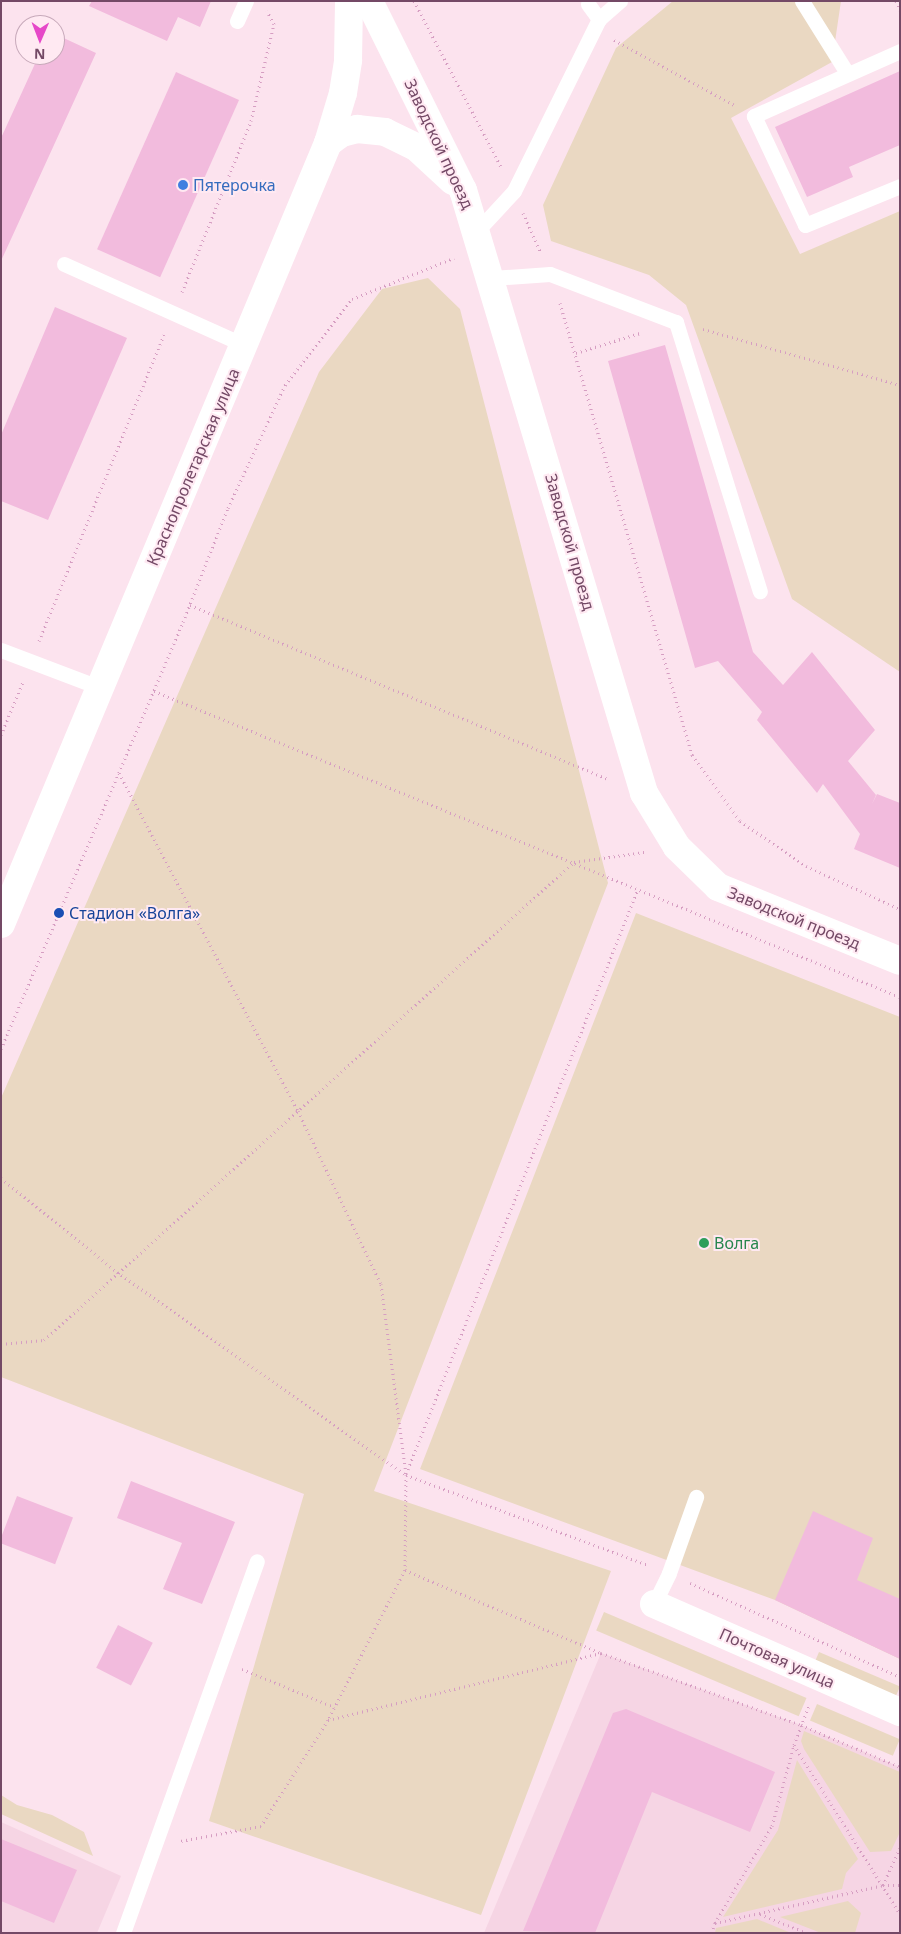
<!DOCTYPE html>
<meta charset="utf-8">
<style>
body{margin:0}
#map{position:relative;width:901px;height:1934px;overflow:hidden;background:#fce3ee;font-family:"Noto Sans",sans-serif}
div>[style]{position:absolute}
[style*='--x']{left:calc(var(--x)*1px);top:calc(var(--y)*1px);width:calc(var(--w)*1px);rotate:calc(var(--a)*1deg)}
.residential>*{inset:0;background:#f6d5e4}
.green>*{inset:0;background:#ead8c2;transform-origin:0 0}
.building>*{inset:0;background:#f2bbdd;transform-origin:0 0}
.path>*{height:3px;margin-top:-1.5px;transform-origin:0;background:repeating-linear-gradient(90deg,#d69ec2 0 1px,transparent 0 5px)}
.lane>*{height:15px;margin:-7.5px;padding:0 7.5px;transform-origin:7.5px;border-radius:7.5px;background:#fff}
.street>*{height:28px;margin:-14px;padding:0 14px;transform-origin:14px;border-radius:14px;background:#fff}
.secondary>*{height:28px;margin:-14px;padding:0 14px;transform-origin:14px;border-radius:14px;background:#fff}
.dots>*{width:14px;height:14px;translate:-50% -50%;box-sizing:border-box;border:2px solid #ffe9f2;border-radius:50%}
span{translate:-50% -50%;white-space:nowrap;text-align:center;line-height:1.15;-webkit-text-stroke:4px #ffe9f2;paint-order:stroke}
.street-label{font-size:16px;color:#744966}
.shop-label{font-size:16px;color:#366cbe}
.left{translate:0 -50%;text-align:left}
.transit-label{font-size:16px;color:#164399}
.leisure-label{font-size:16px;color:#27864d}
.frame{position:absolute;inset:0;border:2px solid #744966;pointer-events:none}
.north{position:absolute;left:15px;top:15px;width:50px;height:50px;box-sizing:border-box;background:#ffe9f2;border:1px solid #c7a9ba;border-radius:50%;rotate:181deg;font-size:14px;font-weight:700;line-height:20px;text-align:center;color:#744966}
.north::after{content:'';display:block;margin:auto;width:18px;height:22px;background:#e648c8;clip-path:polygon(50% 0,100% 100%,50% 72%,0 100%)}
</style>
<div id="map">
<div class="residential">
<div style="clip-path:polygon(601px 1653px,801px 1725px,900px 1767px,900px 1933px,484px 1933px)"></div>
<div style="clip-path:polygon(1px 1822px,121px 1876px,97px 1933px,1px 1933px)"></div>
</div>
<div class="green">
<div style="clip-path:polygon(673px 1px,841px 1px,832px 62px,731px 118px,800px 254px,900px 211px,900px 672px,792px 599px,686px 305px,649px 275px,551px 241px,543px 205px,616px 48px)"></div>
<div style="clip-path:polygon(428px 278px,460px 309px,608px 883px,374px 1491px,611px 1571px,481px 1915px,209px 1821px,304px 1494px,1px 1377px,1px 1098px,319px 372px,382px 289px)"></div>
<div style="clip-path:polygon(636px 913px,900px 1017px,900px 1659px,775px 1600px,420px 1469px)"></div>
<div style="left:604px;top:1612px;width:220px;height:20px;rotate:23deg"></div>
<div style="left:819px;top:1652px;width:88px;height:13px;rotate:23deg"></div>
<div style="left:817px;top:1704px;width:90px;height:18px;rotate:23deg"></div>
<div style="clip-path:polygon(804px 1731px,900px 1772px,900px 1832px,891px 1851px,870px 1852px,804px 1749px,801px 1741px)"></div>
<div style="clip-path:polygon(797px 1760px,858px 1859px,846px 1873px,842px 1889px,723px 1917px,778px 1830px)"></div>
<div style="clip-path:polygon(1px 1795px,17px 1805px,52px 1815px,84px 1832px,93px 1856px,1px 1814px)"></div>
<div style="clip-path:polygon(848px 1901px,861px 1913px,855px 1933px,821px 1933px,780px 1917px)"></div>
<div style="clip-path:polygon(757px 1919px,791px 1933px,715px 1933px,716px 1928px)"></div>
</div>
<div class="building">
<div style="clip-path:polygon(92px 1px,211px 1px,200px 27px,178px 17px,167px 41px,89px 6px)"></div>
<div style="clip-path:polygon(55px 34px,96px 53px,1px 261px,1px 138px,39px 55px,55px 55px)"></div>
<div style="clip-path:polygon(900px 71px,900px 145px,849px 167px,853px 177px,807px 197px,775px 127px)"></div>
<div style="left:176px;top:72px;width:69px;height:194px;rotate:24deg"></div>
<div style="clip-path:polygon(55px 307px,127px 338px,48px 520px,1px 501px,1px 435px)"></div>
<div style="clip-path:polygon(665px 345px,753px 652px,783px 685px,812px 652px,875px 730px,848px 761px,876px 795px,872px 804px,877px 794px,900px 803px,900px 868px,854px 849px,860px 834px,823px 784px,817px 793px,757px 720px,762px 712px,718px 661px,695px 668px,608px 361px)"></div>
<div style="clip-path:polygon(131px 1481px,235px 1522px,202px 1604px,163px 1589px,182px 1543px,117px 1518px)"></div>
<div style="left:17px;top:1496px;width:60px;height:50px;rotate:21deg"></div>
<div style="clip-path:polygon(813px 1511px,873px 1538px,857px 1580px,900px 1599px,900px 1659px,775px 1600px)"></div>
<div style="left:118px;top:1625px;width:39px;height:48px;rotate:27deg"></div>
<div style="clip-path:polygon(626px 1709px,775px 1772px,750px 1832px,652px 1792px,595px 1933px,523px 1931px,613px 1713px)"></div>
<div style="clip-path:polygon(1px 1839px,77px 1870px,54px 1923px,1px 1901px)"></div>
</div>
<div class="path">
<div style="--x:414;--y:1;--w:187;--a:62.3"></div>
<div style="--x:896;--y:1;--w:10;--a:66"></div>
<div style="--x:614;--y:40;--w:136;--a:28.4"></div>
<div style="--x:523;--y:213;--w:42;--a:65.9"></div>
<div style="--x:182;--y:292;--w:184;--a:-68"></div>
<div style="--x:251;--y:121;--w:100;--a:-76.7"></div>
<div style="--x:274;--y:24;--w:15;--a:-118"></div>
<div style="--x:560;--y:303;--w:471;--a:73.7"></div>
<div style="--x:692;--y:755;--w:82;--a:54"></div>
<div style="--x:740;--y:821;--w:80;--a:34.3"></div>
<div style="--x:806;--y:866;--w:103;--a:24.6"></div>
<div style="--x:703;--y:329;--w:205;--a:15.9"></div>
<div style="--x:576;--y:353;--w:67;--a:-17.4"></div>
<div style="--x:190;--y:605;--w:453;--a:22.6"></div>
<div style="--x:39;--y:641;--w:331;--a:-67.8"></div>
<div style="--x:154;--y:691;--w:806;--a:22.3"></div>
<div style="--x:1;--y:735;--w:57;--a:-67.5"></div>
<div style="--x:119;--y:773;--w:382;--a:62.1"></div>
<div style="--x:298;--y:1111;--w:192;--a:64.4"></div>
<div style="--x:381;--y:1284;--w:193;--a:82.5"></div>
<div style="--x:406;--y:1475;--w:95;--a:90.6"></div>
<div style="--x:405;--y:1570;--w:169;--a:117.2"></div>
<div style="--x:328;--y:1720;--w:125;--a:122.3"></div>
<div style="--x:261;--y:1826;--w:82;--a:169.5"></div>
<div style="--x:1;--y:1049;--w:464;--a:-66.9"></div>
<div style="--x:183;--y:622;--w:123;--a:-68.5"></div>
<div style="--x:228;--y:508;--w:136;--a:-65.1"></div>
<div style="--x:285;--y:385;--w:109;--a:-52.1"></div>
<div style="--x:352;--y:299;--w:110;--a:-21.9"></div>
<div style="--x:1;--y:1178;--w:149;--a:39"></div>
<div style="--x:117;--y:1272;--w:353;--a:35.1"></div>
<div style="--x:406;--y:1475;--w:258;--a:20.4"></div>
<div style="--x:1;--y:1344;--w:43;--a:-5.3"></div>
<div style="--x:44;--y:1340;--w:714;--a:-42.05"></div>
<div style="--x:574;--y:862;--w:71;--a:-8.1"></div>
<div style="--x:406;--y:1474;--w:629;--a:-68.37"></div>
<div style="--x:405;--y:1570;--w:213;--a:23"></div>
<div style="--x:601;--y:1653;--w:213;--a:19.8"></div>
<div style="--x:801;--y:1725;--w:108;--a:23"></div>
<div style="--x:690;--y:1583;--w:230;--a:24.1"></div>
<div style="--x:242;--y:1669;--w:100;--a:22.4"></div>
<div style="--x:328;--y:1720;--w:281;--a:-13.8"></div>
<div style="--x:794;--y:1745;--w:199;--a:57.9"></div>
<div style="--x:883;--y:1885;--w:41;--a:-65.3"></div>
<div style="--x:760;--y:1914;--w:51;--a:22"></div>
<div style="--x:715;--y:1923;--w:113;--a:-59.6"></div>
<div style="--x:772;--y:1826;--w:84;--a:-74.8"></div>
<div style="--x:794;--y:1745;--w:43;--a:-69.4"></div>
<div style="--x:711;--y:1933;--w:11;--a:-68"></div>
<div style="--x:715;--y:1923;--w:172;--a:-12.7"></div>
<div style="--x:883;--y:1885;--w:17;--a:0"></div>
</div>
<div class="lane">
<div style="--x:802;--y:1;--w:85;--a:58"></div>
<div style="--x:588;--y:4;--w:19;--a:54"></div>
<div style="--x:237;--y:21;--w:22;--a:-66"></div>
<div style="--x:900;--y:51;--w:160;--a:156"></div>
<div style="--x:754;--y:116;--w:120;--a:64.9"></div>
<div style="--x:805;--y:225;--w:103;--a:-22.3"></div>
<div style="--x:477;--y:231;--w:54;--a:-47.2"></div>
<div style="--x:514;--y:191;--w:192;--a:-63.7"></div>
<div style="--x:599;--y:19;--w:28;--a:-41"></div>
<div style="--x:64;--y:264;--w:197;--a:24.2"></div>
<div style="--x:492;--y:278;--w:58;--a:-3.9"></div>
<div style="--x:550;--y:274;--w:135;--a:20.9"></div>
<div style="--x:676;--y:322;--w:282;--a:72.7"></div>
<div style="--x:1;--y:650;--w:107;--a:20.8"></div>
<div style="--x:654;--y:1604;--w:34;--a:-64"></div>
<div style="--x:669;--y:1573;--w:81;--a:-70.4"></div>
<div style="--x:123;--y:1933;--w:395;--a:-70.2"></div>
</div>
<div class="street">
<div style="--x:654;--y:1604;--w:269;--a:23.7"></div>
</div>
<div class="secondary">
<div style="--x:369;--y:1;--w:211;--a:63.6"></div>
<div style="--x:463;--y:190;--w:630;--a:73.29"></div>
<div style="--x:644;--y:793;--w:63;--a:58.6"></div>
<div style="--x:677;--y:847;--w:57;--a:44.3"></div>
<div style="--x:718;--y:887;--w:196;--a:22.1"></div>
<div style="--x:328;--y:143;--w:17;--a:-36"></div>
<div style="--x:342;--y:133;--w:16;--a:-15"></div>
<div style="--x:357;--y:129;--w:28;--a:6"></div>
<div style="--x:385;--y:132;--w:34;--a:26"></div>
<div style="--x:416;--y:147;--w:50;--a:42.6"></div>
<div style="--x:1;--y:924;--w:847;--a:-67.28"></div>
<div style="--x:328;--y:143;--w:52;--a:-73.3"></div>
<div style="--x:343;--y:93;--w:33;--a:-81"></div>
<div style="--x:348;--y:60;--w:59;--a:-89"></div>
</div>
<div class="dots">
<div style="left:183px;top:185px;background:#3f7fe0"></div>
<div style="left:59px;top:913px;background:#1a4fb4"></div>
<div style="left:704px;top:1243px;background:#2e9e5b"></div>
</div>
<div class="street-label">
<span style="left:439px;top:144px;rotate:65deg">Заводской проезд</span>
<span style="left:193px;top:467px;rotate:-67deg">Краснопролетарская улица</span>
<span style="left:570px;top:542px;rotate:74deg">Заводской проезд</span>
<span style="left:794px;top:918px;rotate:22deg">Заводской проезд</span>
<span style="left:777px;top:1658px;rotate:24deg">Почтовая улица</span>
</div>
<div class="shop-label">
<span class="left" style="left:193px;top:185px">Пятерочка</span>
</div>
<div class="transit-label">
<span class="left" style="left:69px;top:913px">Стадион «Волга»</span>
</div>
<div class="leisure-label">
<span class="left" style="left:714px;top:1243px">Волга</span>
</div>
<div class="frame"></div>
<div class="north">N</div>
</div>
